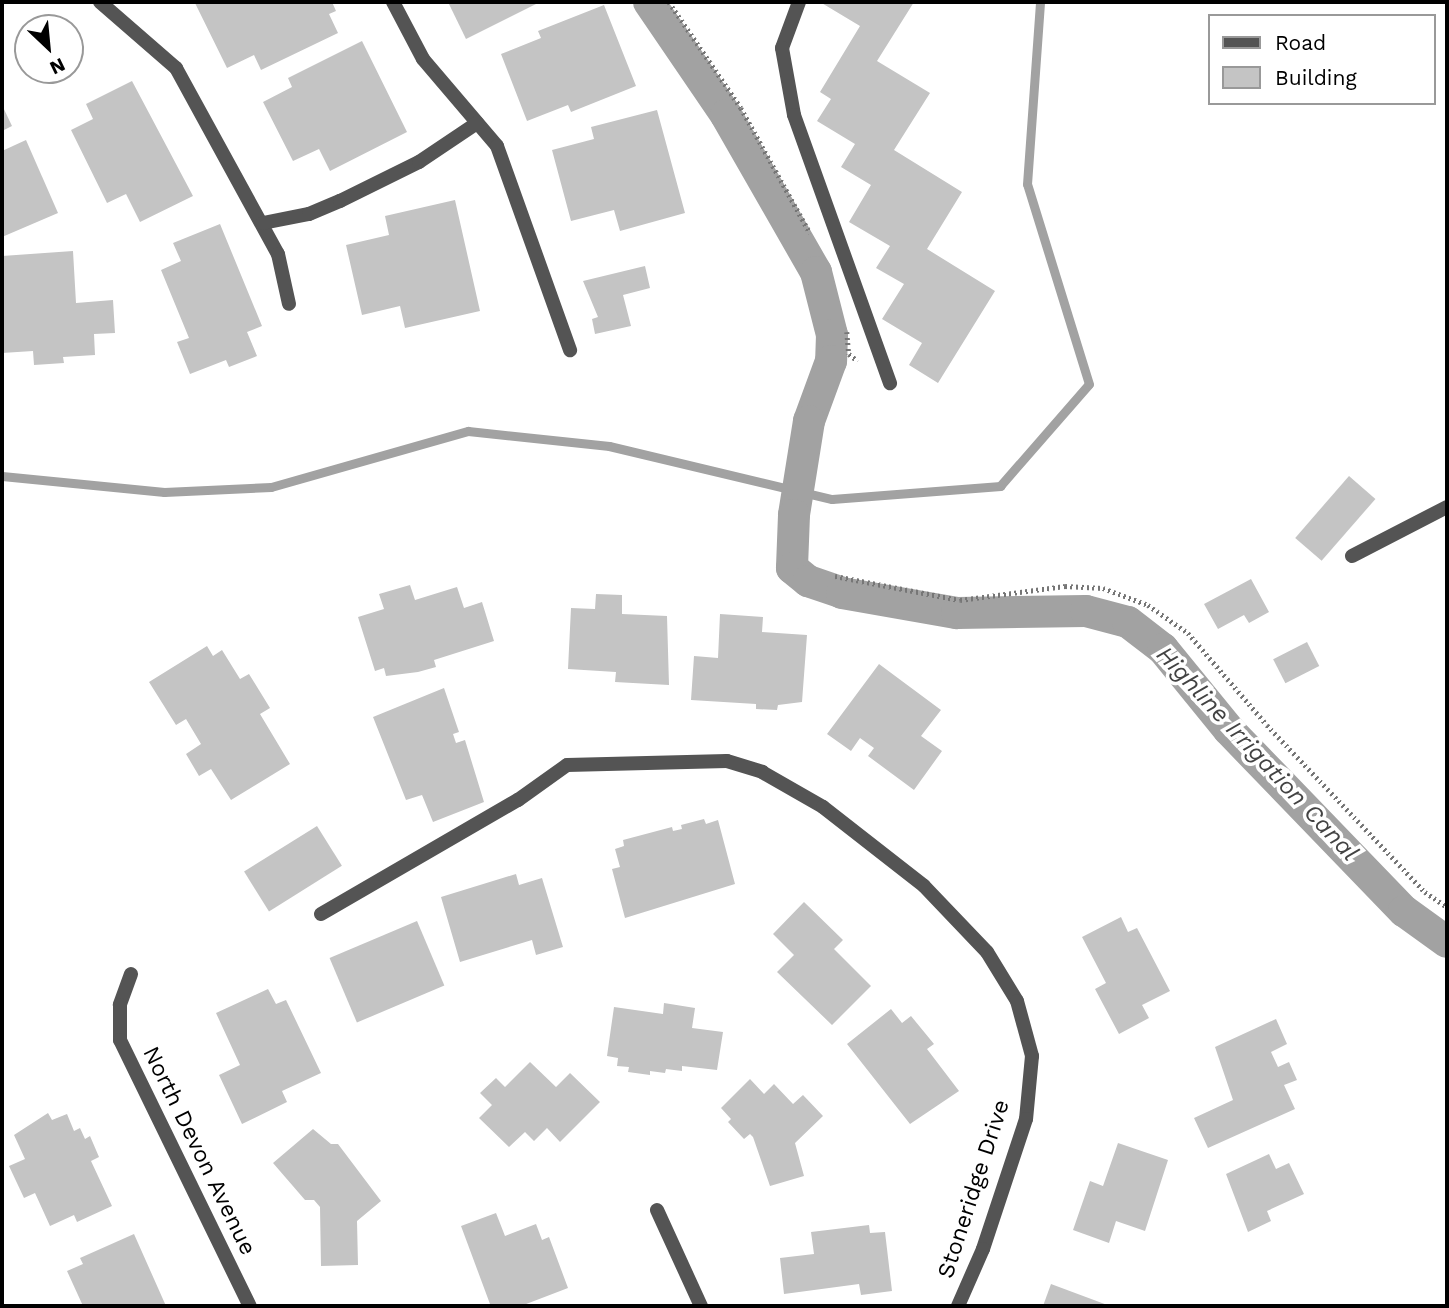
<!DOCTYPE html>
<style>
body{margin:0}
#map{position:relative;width:1449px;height:1308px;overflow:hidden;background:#fff;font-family:"Work Sans",sans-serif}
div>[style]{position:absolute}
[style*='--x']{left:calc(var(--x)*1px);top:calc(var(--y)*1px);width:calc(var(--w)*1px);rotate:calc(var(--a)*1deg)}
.stream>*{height:9px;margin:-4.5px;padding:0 4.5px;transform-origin:4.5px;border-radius:4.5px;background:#a2a2a2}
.canal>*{height:32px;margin:-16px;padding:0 16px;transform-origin:16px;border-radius:16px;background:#a2a2a2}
.building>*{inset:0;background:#c4c4c4;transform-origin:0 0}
.path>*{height:4.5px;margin-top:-2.25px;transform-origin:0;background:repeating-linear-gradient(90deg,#767676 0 2px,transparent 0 5.5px)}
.lane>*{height:14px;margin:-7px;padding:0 7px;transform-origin:7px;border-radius:7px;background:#545454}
.street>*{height:14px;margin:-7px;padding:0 7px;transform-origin:7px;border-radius:7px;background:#545454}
span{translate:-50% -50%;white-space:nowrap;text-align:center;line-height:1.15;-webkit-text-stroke:7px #fff;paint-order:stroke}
.street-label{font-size:23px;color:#000}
.water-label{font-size:24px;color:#434343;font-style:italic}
.frame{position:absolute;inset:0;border:4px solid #000;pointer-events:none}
.legend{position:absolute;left:1208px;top:14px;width:228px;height:91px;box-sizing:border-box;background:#fff;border:2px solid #999;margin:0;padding:9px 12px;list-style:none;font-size:21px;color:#000}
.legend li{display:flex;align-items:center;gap:14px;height:35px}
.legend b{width:35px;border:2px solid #999}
.north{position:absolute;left:14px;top:14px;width:70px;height:70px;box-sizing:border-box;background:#fff;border:2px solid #999;border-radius:50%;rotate:154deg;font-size:19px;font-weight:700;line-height:28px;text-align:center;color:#000}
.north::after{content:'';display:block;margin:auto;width:24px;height:32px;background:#000;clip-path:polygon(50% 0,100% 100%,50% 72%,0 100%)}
</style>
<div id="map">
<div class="stream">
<div style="--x:2;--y:476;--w:163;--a:5.6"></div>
<div style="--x:164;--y:492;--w:107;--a:-2.7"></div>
<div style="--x:271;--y:487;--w:205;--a:-15.9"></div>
<div style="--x:468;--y:431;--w:142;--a:6.1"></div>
<div style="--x:609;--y:446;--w:229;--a:13.4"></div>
<div style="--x:832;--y:499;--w:169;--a:-4.4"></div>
<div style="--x:1000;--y:486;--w:135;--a:-48.9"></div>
<div style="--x:1089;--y:384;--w:209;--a:-107.2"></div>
<div style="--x:1027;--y:184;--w:182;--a:-85.9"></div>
</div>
<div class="canal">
<div style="--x:649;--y:2;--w:137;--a:55.7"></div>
<div style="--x:726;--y:115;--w:181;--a:60.2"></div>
<div style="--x:816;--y:272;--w:65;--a:75.7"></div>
<div style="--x:832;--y:335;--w:26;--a:92"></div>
<div style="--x:831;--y:361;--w:64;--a:110.1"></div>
<div style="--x:809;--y:421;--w:95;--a:99.1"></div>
<div style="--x:794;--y:515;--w:53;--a:92.2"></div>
<div style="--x:792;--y:568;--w:21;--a:39"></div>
<div style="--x:808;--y:581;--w:36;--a:19"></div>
<div style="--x:842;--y:593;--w:117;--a:9.9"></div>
<div style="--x:957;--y:613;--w:129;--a:-0.9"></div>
<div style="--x:1086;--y:611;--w:43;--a:14.7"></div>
<div style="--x:1128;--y:622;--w:44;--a:37.6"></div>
<div style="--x:1163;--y:649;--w:104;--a:50.8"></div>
<div style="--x:1229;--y:730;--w:252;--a:46"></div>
<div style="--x:1404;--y:911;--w:53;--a:35.8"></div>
</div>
<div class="building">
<div style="clip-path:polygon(332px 2px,336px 11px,329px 14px,338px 33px,261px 70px,254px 55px,227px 68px,195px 3px)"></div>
<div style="clip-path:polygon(448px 2px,540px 2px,466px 39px)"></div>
<div style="clip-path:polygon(820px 2px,914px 2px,877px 61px,930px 93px,894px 150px,962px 192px,927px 249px,995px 291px,938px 383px,909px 365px,922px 343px,882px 319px,904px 284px,876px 268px,890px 246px,849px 222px,871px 185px,841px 167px,855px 144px,817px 121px,831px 99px,820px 92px,860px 26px)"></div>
<div style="clip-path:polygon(604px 5px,636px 86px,571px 112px,568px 105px,527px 121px,501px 54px,541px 38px,538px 31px)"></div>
<div style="clip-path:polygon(362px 41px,407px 132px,330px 171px,319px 149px,293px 161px,263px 102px,292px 87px,288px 78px)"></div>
<div style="clip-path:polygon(132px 81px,193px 196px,140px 222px,126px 194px,107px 203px,71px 130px,93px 119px,86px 104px)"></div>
<div style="clip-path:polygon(2px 105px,12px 126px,2px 131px)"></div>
<div style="clip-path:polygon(657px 110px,685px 213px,620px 231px,614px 210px,571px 221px,552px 150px,594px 139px,591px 127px)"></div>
<div style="clip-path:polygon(26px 140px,58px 213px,2px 237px,2px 151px)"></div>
<div style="clip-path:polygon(455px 200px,480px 311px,405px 328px,400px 306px,362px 315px,346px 245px,389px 235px,385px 216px)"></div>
<div style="clip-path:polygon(220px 224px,262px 326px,247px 332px,257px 356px,229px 367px,226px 360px,190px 374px,177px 342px,189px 338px,161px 270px,181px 261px,173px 243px)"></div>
<div style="clip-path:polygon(73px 251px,76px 303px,113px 300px,115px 333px,94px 334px,95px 355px,63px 357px,64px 363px,34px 365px,33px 351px,2px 353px,2px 256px)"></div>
<div style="clip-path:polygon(645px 266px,650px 288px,623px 295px,631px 326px,595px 334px,592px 319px,598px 317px,583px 281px)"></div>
<div style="left:1349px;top:476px;width:35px;height:82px;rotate:41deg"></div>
<div style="clip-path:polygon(1251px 579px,1269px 612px,1249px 623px,1244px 615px,1218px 629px,1204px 604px)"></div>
<div style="clip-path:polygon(410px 585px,415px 600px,457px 587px,464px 608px,482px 602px,494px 641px,434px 660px,436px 667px,418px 672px,386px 676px,384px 668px,375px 671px,358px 617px,384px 609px,379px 594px)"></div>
<div style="clip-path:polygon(596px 594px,622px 595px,622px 614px,667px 616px,669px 685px,615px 682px,616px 672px,568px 669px,571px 608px,595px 609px)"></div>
<div style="clip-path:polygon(720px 614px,763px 617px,762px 632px,807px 635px,802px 702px,778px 705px,777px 710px,756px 709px,756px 704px,691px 700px,694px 656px,718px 658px)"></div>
<div style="left:1307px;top:642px;width:27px;height:38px;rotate:63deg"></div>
<div style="clip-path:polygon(207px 646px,213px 656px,222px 650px,240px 679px,249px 674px,270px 708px,260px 714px,290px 764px,231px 800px,211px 769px,199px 776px,186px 754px,201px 744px,186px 719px,176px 725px,149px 682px)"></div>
<div style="clip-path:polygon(879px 664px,941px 710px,921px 736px,942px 751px,914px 790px,868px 756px,874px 748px,860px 738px,851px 751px,827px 734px)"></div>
<div style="clip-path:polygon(444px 688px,459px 732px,453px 734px,456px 743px,465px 740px,484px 802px,433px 822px,422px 795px,406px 800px,373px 717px)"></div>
<div style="clip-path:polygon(704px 819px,706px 824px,718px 820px,735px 884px,625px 918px,612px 869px,620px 867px,615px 849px,624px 846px,623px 840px,672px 827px,673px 831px,682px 829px,681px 825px)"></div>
<div style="left:317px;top:826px;width:47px;height:86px;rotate:58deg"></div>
<div style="clip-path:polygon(516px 874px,519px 885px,542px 878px,563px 947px,536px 955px,532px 940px,460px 962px,441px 897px)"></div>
<div style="clip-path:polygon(804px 902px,843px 940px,834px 949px,871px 986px,832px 1025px,777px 972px,794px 955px,773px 934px)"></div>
<div style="clip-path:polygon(1121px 917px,1128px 932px,1137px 928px,1170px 991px,1142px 1005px,1149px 1018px,1119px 1034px,1095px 989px,1106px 983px,1082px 937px)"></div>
<div style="left:417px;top:921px;width:70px;height:95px;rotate:67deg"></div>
<div style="clip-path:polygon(268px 989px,276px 1004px,286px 1000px,321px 1073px,282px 1091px,287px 1102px,242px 1124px,219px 1075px,240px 1065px,216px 1013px)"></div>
<div style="clip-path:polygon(664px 1003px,695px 1008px,692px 1028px,723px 1032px,717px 1070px,682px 1066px,682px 1071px,666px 1069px,665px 1073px,650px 1071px,650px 1075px,628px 1072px,629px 1067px,617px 1066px,618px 1058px,607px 1056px,614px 1007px,663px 1014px)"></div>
<div style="clip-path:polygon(891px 1009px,902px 1023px,911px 1016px,934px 1044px,927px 1049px,959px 1091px,910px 1124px,847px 1044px)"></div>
<div style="clip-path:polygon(1276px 1019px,1287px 1044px,1271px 1052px,1278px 1067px,1289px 1062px,1297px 1080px,1284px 1085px,1295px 1109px,1208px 1148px,1194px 1118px,1233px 1100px,1215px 1047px)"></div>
<div style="clip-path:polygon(530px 1062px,556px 1087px,570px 1073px,600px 1102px,560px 1142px,547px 1128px,534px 1141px,525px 1132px,509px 1147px,479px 1118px,492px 1105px,480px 1093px,496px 1078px,505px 1087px)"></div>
<div style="clip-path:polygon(750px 1079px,764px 1094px,774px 1084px,793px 1104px,803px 1095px,823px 1116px,795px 1143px,804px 1176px,770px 1186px,753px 1137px,750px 1134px,744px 1139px,728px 1122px,731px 1119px,721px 1108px)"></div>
<div style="clip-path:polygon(48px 1113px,52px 1120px,67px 1114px,74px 1131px,80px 1128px,85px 1139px,90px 1136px,99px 1157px,91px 1161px,112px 1206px,77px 1222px,74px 1215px,50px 1226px,35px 1193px,24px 1198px,9px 1166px,25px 1159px,14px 1135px)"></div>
<div style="clip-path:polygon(313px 1129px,331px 1144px,338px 1144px,381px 1201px,357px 1221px,358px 1265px,321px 1266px,320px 1207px,314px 1200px,305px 1200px,273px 1163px)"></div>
<div style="clip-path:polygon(1118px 1143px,1168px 1160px,1145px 1231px,1116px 1221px,1109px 1243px,1073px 1230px,1090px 1181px,1103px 1186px)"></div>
<div style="clip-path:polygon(1269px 1154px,1276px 1169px,1289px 1163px,1304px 1194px,1267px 1211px,1271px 1221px,1248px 1232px,1226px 1174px)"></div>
<div style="clip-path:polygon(496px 1213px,505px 1236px,536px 1224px,542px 1240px,549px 1237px,568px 1288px,521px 1306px,484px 1306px,490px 1304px,461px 1226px)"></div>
<div style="clip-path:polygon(869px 1225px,870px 1233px,885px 1232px,892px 1291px,861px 1295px,859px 1284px,784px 1294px,780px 1258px,814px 1254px,811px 1232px)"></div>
<div style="clip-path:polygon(134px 1234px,166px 1306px,83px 1306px,67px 1271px,83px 1264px,80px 1258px)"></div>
<div style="clip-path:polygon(1051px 1284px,1110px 1306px,1043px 1306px)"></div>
</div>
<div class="path">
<div style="--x:669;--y:2;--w:128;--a:55.8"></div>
<div style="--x:741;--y:108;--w:143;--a:61.1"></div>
<div style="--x:847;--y:332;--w:22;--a:85"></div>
<div style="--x:849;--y:354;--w:11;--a:38"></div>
<div style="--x:835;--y:576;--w:127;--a:10.9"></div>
<div style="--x:960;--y:600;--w:106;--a:-7.6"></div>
<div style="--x:1065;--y:586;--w:38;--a:3"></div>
<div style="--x:1103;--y:588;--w:48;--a:20.7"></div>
<div style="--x:1148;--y:605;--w:49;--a:35"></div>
<div style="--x:1188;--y:633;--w:121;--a:49.3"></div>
<div style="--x:1267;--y:725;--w:230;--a:46.6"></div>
<div style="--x:1425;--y:892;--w:27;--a:34"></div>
</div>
<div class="lane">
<div style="--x:100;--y:2;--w:101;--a:41"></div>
<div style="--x:176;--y:68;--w:212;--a:61.3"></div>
<div style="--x:278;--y:254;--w:51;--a:77.6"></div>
<div style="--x:393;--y:2;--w:64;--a:62.2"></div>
<div style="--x:423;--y:59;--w:114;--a:49.6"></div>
<div style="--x:497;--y:146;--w:217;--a:70.3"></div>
<div style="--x:799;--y:2;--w:49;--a:110.3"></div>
<div style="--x:782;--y:48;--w:68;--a:79.8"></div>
<div style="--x:794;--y:115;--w:285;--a:70.3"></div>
<div style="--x:263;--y:223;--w:47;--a:-11.1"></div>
<div style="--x:309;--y:214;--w:34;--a:-23"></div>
<div style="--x:340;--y:201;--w:88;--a:-26.3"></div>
<div style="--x:419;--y:162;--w:70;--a:-33.9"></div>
<div style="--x:321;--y:914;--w:228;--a:-30.1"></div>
<div style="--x:518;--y:800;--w:60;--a:-35.5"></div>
</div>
<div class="street">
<div style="--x:1352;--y:556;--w:107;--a:-27.3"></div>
<div style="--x:567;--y:765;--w:160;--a:-1.4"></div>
<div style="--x:727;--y:761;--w:37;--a:17"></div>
<div style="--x:762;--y:772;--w:70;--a:29.8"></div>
<div style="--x:823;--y:807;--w:128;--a:38"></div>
<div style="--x:924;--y:886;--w:91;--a:46.3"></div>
<div style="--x:987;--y:952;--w:57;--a:58.5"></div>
<div style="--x:1017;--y:1001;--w:57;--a:74.7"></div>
<div style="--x:1032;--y:1056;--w:63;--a:95.4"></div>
<div style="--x:1026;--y:1119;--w:137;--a:108.3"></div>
<div style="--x:983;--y:1249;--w:62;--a:113.7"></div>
<div style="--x:131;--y:974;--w:33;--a:110"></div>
<div style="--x:120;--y:1005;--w:35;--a:90"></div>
<div style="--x:120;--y:1040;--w:296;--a:64"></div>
<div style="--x:657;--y:1210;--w:106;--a:65.4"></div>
</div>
<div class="street-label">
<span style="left:199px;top:1151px;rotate:64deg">North Devon Avenue</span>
<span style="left:974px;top:1189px;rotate:-72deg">Stoneridge Drive</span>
</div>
<div class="water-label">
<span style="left:1257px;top:754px;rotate:47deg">Highline Irrigation Canal</span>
</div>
<div class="frame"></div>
<ul class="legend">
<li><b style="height:9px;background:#545454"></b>Road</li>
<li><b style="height:19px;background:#c4c4c4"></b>Building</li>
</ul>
<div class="north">N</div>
</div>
